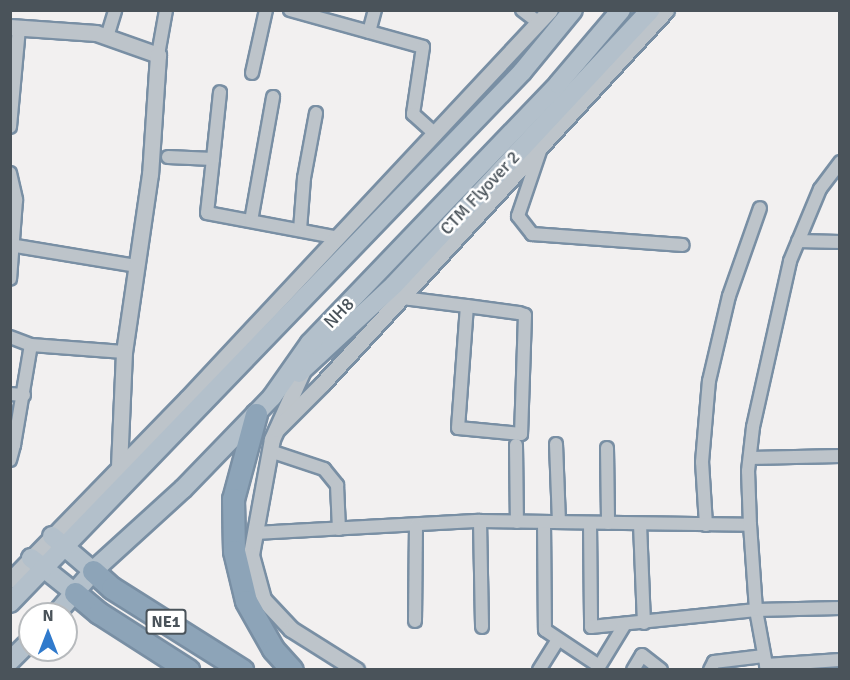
<!DOCTYPE html>
<style>
body{margin:0}
#map{position:relative;width:850px;height:680px;overflow:hidden;background:#f2f0f0;font-family:Signika,sans-serif}
div>[style]{position:absolute}
[style*='--x']{left:calc(var(--x)*1px);top:calc(var(--y)*1px);width:calc(var(--w)*1px);rotate:calc(var(--a)*1deg)}
.roads{filter:drop-shadow(2px 0 #798fa4) drop-shadow(-2px 0 #798fa4) drop-shadow(0 2px #798fa4) drop-shadow(0 -2px #798fa4)}
.minor>*{height:12px;margin:-6px;padding:0 6px;transform-origin:6px;border-radius:6px;background:#bdc4ca}
.tertiary>*{height:15px;margin:-7.5px;padding:0 7.5px;transform-origin:7.5px;border-radius:7.5px;background:#bdc4ca}
.primary>*{height:18px;margin:-9px;padding:0 9px;transform-origin:9px;border-radius:9px;background:#b3c0cb}
.motorway>*{height:21px;margin:-10.5px;padding:0 10.5px;transform-origin:10.5px;border-radius:10.5px;background:#8da4b8}
span{translate:-50% -50%;white-space:nowrap;text-align:center;line-height:1.15;-webkit-text-stroke:5px #fff;paint-order:stroke}
.shield-label span{padding:2px 4px;background:#fff;border:2px solid;border-radius:4px;-webkit-text-stroke-width:0}
.shield-label{font-size:16px;color:#4a535a;font-weight:700}
.street-label{font-size:18px;color:#4a535a}
.frame{position:absolute;inset:0;border:12px solid #4a535a;pointer-events:none}
.north{position:absolute;left:18px;top:602px;width:60px;height:60px;box-sizing:border-box;background:#fff;border:2px solid #b7babd;border-radius:50%;rotate:0deg;font-size:16px;font-weight:700;line-height:24px;text-align:center;color:#4a535a}
.north::after{content:'';display:block;margin:auto;width:21px;height:27px;background:#307acc;clip-path:polygon(50% 0,100% 100%,50% 72%,0 100%)}
</style>
<div id="map">
<div class="roads">
<div class="minor">
<div style="--x:290;--y:10;--w:138;--a:15.5"></div>
<div style="--x:423;--y:47;--w:68;--a:98.5"></div>
<div style="--x:413;--y:114;--w:31;--a:42"></div>
<div style="--x:522;--y:10;--w:21;--a:37"></div>
<div style="--x:369;--y:32;--w:23;--a:-75"></div>
<div style="--x:107;--y:37;--w:28;--a:-73"></div>
<div style="--x:158;--y:55;--w:46;--a:-79.9"></div>
<div style="--x:252;--y:73;--w:65;--a:-77.5"></div>
<div style="--x:10;--y:127;--w:99;--a:-84.8"></div>
<div style="--x:541;--y:148;--w:72;--a:108.7"></div>
<div style="--x:518;--y:216;--w:23;--a:52"></div>
<div style="--x:532;--y:234;--w:151;--a:4.2"></div>
<div style="--x:168;--y:157;--w:45;--a:2.5"></div>
<div style="--x:213;--y:159;--w:54;--a:96.3"></div>
<div style="--x:207;--y:213;--w:134;--a:10.7"></div>
<div style="--x:213;--y:159;--w:67;--a:-84"></div>
<div style="--x:10;--y:173;--w:28;--a:77"></div>
<div style="--x:16;--y:200;--w:79;--a:94.3"></div>
<div style="--x:251;--y:221;--w:126;--a:-79.9"></div>
<div style="--x:300;--y:230;--w:52;--a:-85.6"></div>
<div style="--x:304;--y:178;--w:66;--a:-79.5"></div>
<div style="--x:798;--y:241;--w:42;--a:1.4"></div>
<div style="--x:10;--y:245;--w:129;--a:9.4"></div>
<div style="--x:401;--y:298;--w:10;--a:6"></div>
<div style="--x:411;--y:299;--w:56;--a:7.1"></div>
<div style="--x:467;--y:306;--w:52;--a:7.7"></div>
<div style="--x:519;--y:313;--w:6;--a:18"></div>
<div style="--x:525;--y:315;--w:119;--a:91.9"></div>
<div style="--x:521;--y:434;--w:63;--a:-174.6"></div>
<div style="--x:458;--y:428;--w:122;--a:-85.8"></div>
<div style="--x:10;--y:337;--w:22;--a:21"></div>
<div style="--x:10;--y:394;--w:14;--a:4"></div>
<div style="--x:10;--y:444;--w:4;--a:14"></div>
<div style="--x:14;--y:445;--w:101;--a:-80.4"></div>
<div style="--x:31;--y:345;--w:93;--a:4.3"></div>
<div style="--x:556;--y:444;--w:78;--a:87.8"></div>
<div style="--x:516;--y:445;--w:77;--a:89.3"></div>
<div style="--x:607;--y:448;--w:75;--a:89.2"></div>
<div style="--x:270;--y:451;--w:57;--a:18.4"></div>
<div style="--x:324;--y:469;--w:21;--a:51"></div>
<div style="--x:337;--y:485;--w:44;--a:87.4"></div>
<div style="--x:750;--y:458;--w:90;--a:-1.3"></div>
<div style="--x:10;--y:460;--w:16;--a:-75"></div>
<div style="--x:480;--y:521;--w:106;--a:88.9"></div>
<div style="--x:544;--y:522;--w:108;--a:89.5"></div>
<div style="--x:545;--y:630;--w:65;--a:33.7"></div>
<div style="--x:590;--y:523;--w:104;--a:89.4"></div>
<div style="--x:591;--y:627;--w:166;--a:-5.9"></div>
<div style="--x:756;--y:610;--w:84;--a:-1.4"></div>
<div style="--x:640;--y:524;--w:99;--a:87.7"></div>
<div style="--x:706;--y:525;--w:63;--a:-93.6"></div>
<div style="--x:702;--y:462;--w:81;--a:-85.1"></div>
<div style="--x:709;--y:381;--w:87;--a:-76.8"></div>
<div style="--x:729;--y:296;--w:93;--a:-70.6"></div>
<div style="--x:255;--y:533;--w:225;--a:-3.1"></div>
<div style="--x:480;--y:521;--w:270;--a:0.8"></div>
<div style="--x:415;--y:621;--w:96;--a:-89.4"></div>
<div style="--x:766;--y:665;--w:74;--a:-3.9"></div>
<div style="--x:539;--y:670;--w:36;--a:-58"></div>
<div style="--x:597;--y:670;--w:54;--a:-58.7"></div>
<div style="--x:633;--y:670;--w:17;--a:-59"></div>
<div style="--x:642;--y:655;--w:24;--a:38"></div>
<div style="--x:710;--y:670;--w:9;--a:-63"></div>
<div style="--x:714;--y:662;--w:50;--a:-6.8"></div>
<div style="--x:767;--y:670;--w:61;--a:-100.4"></div>
<div style="--x:756;--y:610;--w:85;--a:-94"></div>
<div style="--x:750;--y:525;--w:54;--a:-92.1"></div>
<div style="--x:748;--y:471;--w:44;--a:-83.5"></div>
<div style="--x:753;--y:427;--w:170;--a:-77.4"></div>
<div style="--x:790;--y:261;--w:78;--a:-67.4"></div>
<div style="--x:820;--y:189;--w:34;--a:-53"></div>
</div>
<div class="tertiary">
<div style="--x:10;--y:27;--w:86;--a:4"></div>
<div style="--x:96;--y:33;--w:66;--a:19.5"></div>
<div style="--x:158;--y:55;--w:119;--a:93.8"></div>
<div style="--x:150;--y:174;--w:180;--a:98.3"></div>
<div style="--x:124;--y:352;--w:116;--a:92.5"></div>
<div style="--x:303;--y:370;--w:76;--a:114.2"></div>
<div style="--x:272;--y:439;--w:118;--a:100.3"></div>
<div style="--x:251;--y:555;--w:46;--a:74.7"></div>
<div style="--x:263;--y:599;--w:41;--a:47"></div>
<div style="--x:291;--y:629;--w:77;--a:32.2"></div>
<div style="--x:277;--y:429;--w:64;--a:-45"></div>
<div style="--x:322;--y:384;--w:508;--a:-47.39"></div>
<div style="--x:10;--y:580;--w:254;--a:-45.8"></div>
<div style="--x:187;--y:398;--w:531;--a:-46.91"></div>
</div>
<div class="primary">
<div style="--x:299;--y:373;--w:129;--a:-42.8"></div>
<div style="--x:394;--y:285;--w:376;--a:-47"></div>
<div style="--x:52;--y:536;--w:54;--a:40.5"></div>
<div style="--x:31;--y:558;--w:56;--a:38.5"></div>
<div style="--x:10;--y:603;--w:738;--a:-46.04"></div>
<div style="--x:522;--y:72;--w:80;--a:-50.6"></div>
<div style="--x:56;--y:614;--w:60;--a:-49.1"></div>
<div style="--x:95;--y:569;--w:119;--a:-42.3"></div>
<div style="--x:183;--y:489;--w:128;--a:-45.9"></div>
<div style="--x:272;--y:397;--w:66;--a:-54.9"></div>
<div style="--x:310;--y:343;--w:359;--a:-46.2"></div>
<div style="--x:558;--y:84;--w:97;--a:-49.6"></div>
<div style="--x:10;--y:661;--w:28;--a:-45"></div>
</div>
<div class="motorway">
<div style="--x:256;--y:414;--w:88;--a:105.1"></div>
<div style="--x:233;--y:499;--w:52;--a:88.9"></div>
<div style="--x:234;--y:551;--w:51;--a:76.5"></div>
<div style="--x:246;--y:601;--w:55;--a:60.6"></div>
<div style="--x:273;--y:649;--w:28;--a:48"></div>
<div style="--x:93;--y:571;--w:25;--a:42"></div>
<div style="--x:112;--y:588;--w:154;--a:32.2"></div>
<div style="--x:75;--y:593;--w:31;--a:40"></div>
<div style="--x:99;--y:613;--w:106;--a:32.6"></div>
</div>
</div>
<div class="shield-label">
<span style="left:166px;top:622px">NE1</span>
</div>
<div class="street-label">
<span style="left:480px;top:193px;rotate:-47deg">CTM Flyover 2</span>
<span style="left:339px;top:313px;rotate:-46deg">NH8</span>
</div>
<div class="frame"></div>
<div class="north">N</div>
</div>
